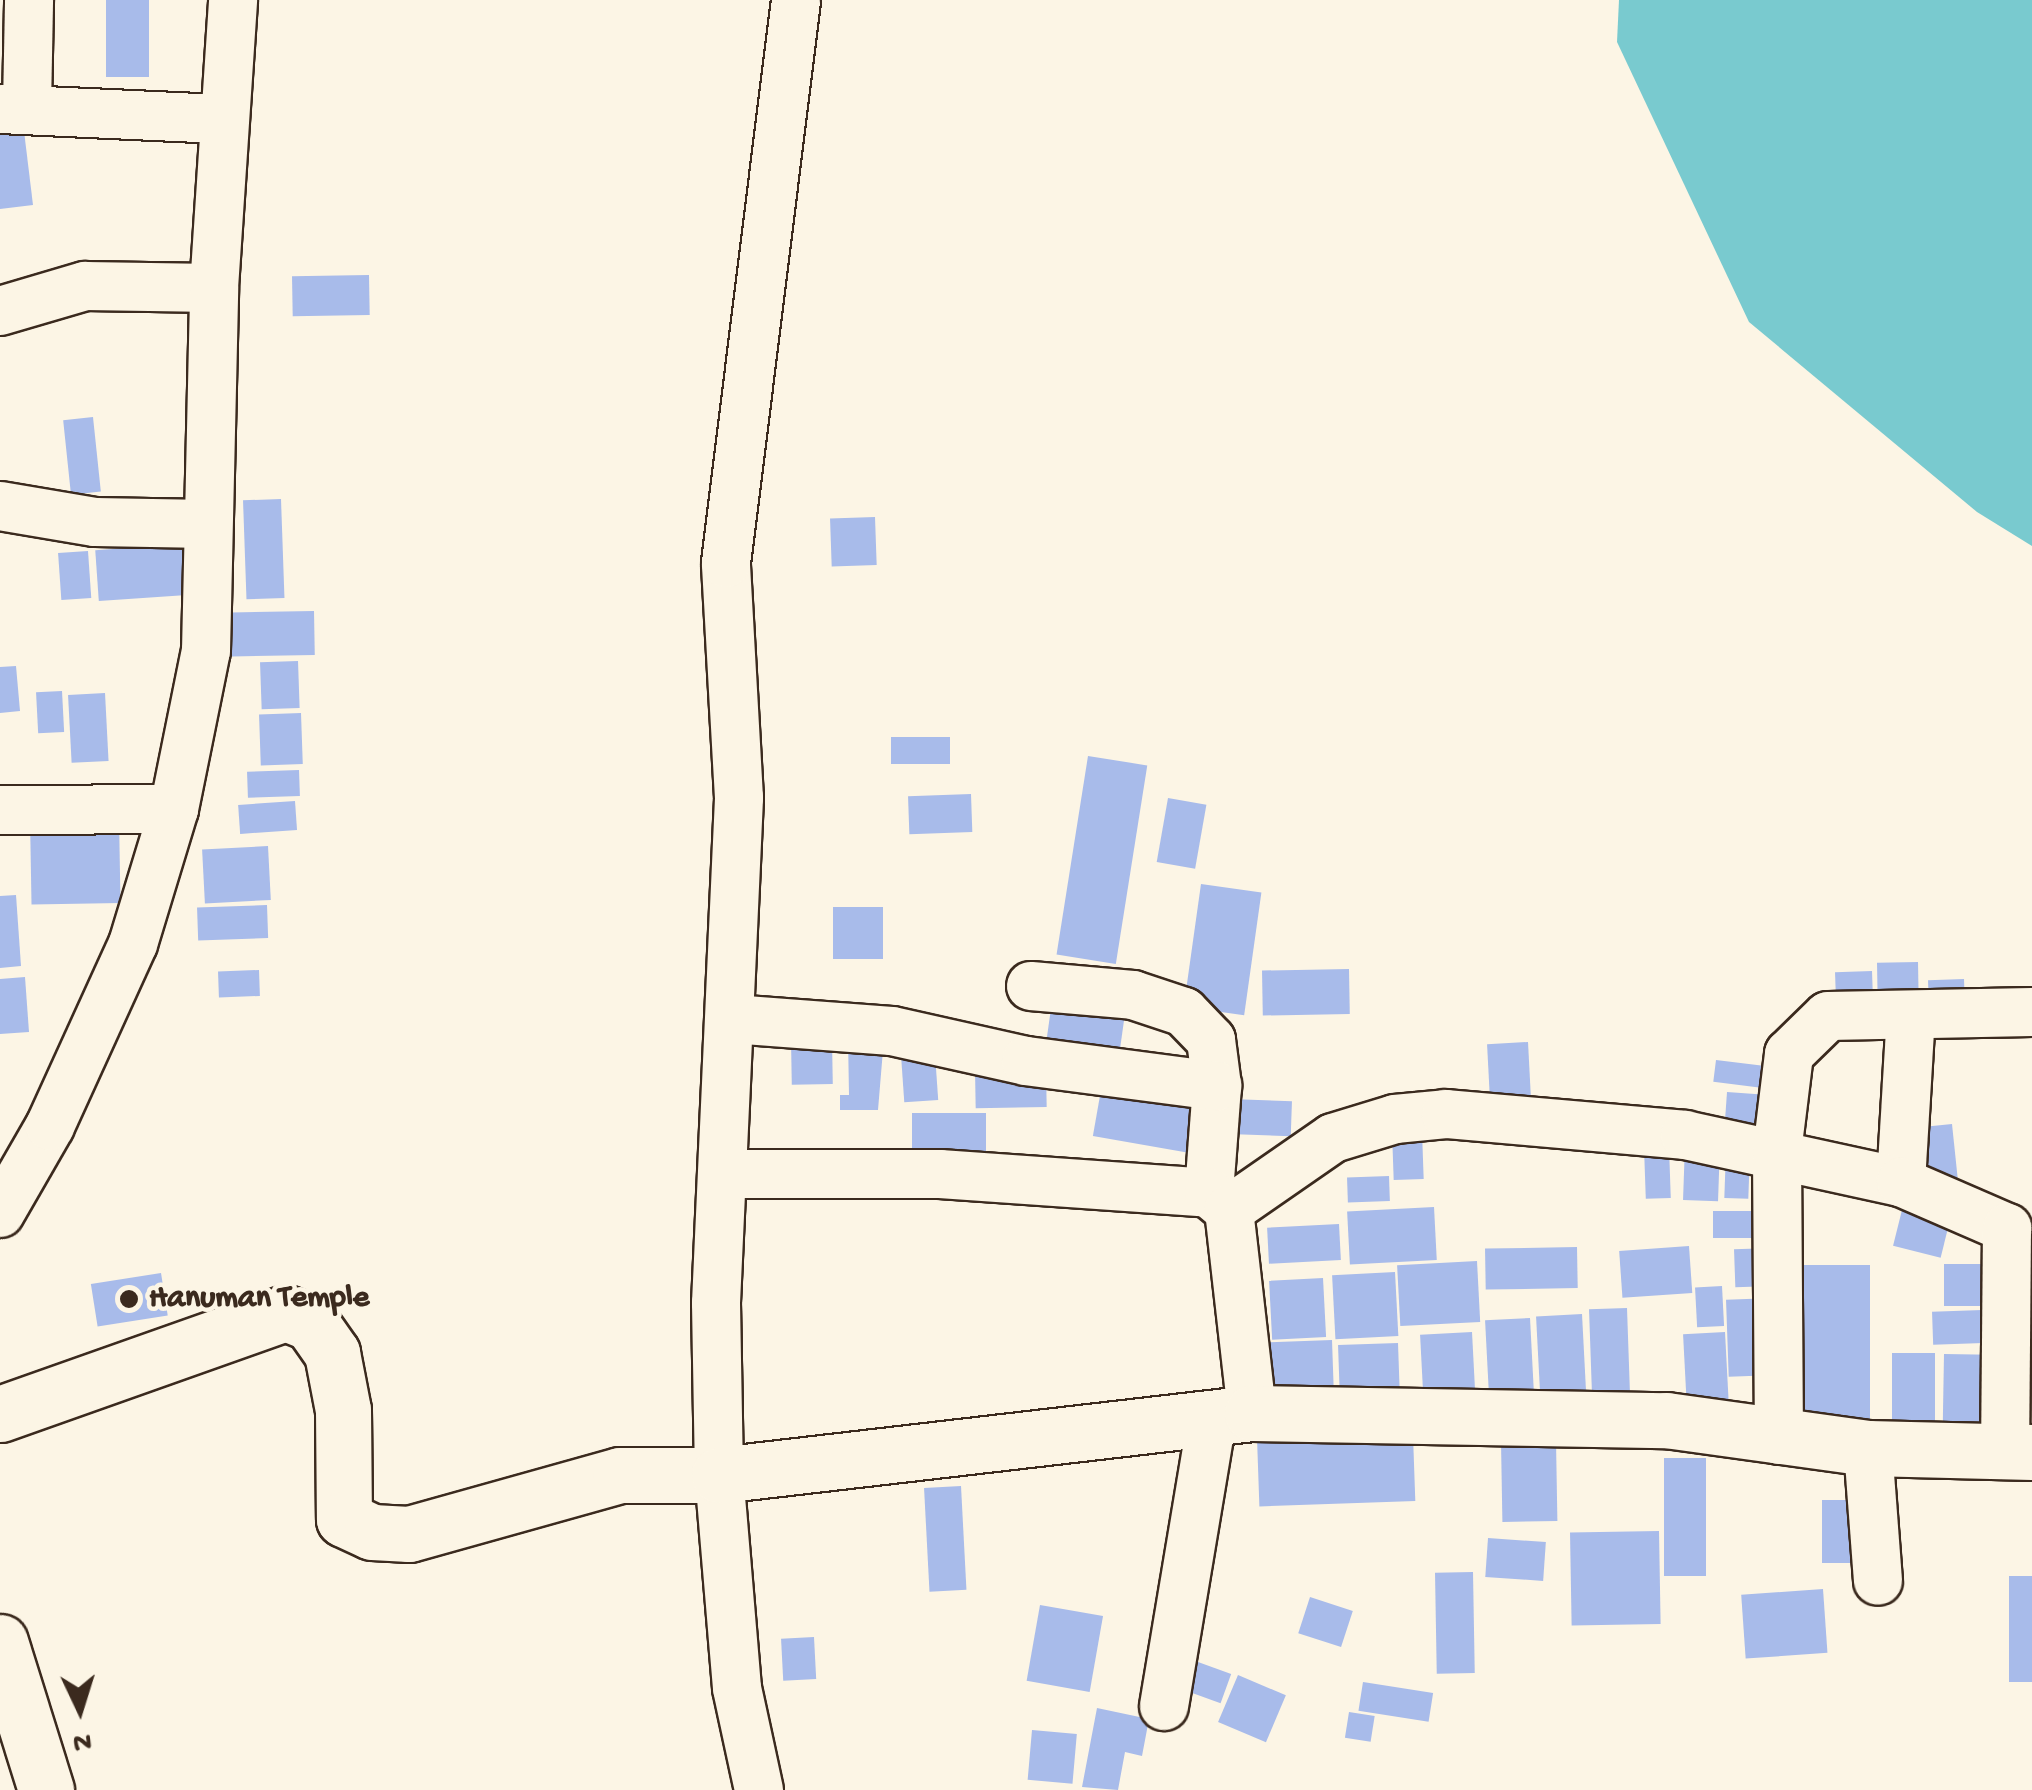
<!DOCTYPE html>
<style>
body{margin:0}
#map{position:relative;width:2032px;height:1790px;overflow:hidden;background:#fcf5e5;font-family:"Gochi Hand",sans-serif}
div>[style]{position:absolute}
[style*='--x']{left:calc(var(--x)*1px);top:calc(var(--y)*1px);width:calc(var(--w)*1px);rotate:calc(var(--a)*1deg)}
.water>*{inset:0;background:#79cacf}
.building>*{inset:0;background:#a8bbea;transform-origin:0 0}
.roads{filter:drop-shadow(2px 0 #3b2a1e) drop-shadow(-2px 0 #3b2a1e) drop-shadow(0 2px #3b2a1e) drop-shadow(0 -2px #3b2a1e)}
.minor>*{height:48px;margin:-24px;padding:0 24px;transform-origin:24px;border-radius:24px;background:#fcf5e5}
.tertiary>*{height:55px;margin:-27.5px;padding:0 27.5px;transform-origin:27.5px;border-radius:27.5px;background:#fcf5e5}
.dots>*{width:28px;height:28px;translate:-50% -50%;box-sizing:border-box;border:5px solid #fcf5e5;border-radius:50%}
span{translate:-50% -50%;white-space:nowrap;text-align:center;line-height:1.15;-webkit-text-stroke:9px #fcf5e5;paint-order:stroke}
.poi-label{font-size:32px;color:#3b2a1e;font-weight:700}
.left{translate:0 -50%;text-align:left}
.north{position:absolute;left:30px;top:1660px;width:100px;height:100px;-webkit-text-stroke:8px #fcf5e5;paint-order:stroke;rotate:176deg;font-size:28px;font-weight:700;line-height:40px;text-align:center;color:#3b2a1e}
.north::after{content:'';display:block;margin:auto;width:35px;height:45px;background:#3b2a1e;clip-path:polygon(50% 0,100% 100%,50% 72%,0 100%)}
</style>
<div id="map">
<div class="water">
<div style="clip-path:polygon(1619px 0,2032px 0,2032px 546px,1977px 512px,1749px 322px,1617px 42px)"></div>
</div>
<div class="building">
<div style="left:106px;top:0;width:43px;height:77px"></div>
<div style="clip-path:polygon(24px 131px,33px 205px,0 209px,0 134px)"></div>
<div style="left:369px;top:275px;width:40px;height:77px;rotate:89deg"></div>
<div style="left:93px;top:417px;width:75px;height:30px;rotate:84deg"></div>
<div style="left:281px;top:499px;width:99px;height:38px;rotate:88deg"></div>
<div style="left:875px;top:517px;width:48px;height:45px;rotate:88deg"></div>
<div style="left:198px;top:543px;width:51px;height:103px;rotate:86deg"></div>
<div style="left:88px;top:551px;width:47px;height:30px;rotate:86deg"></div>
<div style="left:314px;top:611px;width:44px;height:83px;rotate:89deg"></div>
<div style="left:298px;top:661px;width:47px;height:38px;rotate:88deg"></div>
<div style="clip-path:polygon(16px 666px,20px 711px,0 713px,0 667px)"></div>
<div style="left:62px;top:691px;width:41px;height:26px;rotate:87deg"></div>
<div style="left:105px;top:693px;width:68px;height:37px;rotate:87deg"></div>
<div style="left:301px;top:713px;width:51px;height:42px;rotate:88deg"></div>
<div style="left:950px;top:737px;width:27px;height:59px;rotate:90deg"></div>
<div style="left:1088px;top:756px;width:60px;height:201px;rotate:9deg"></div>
<div style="left:299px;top:770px;width:26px;height:52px;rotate:88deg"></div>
<div style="left:971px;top:794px;width:38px;height:63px;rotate:88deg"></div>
<div style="left:1168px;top:798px;width:39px;height:65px;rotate:10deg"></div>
<div style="left:295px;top:801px;width:29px;height:57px;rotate:86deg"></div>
<div style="left:119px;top:817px;width:86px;height:89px;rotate:89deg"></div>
<div style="left:268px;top:846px;width:54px;height:66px;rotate:87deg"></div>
<div style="left:1201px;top:884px;width:61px;height:124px;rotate:8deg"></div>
<div style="clip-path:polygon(16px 895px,21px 966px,0 968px,0 896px)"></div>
<div style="left:267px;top:905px;width:33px;height:70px;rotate:88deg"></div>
<div style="left:833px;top:907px;width:50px;height:52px"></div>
<div style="left:1918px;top:962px;width:44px;height:41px;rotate:89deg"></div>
<div style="left:1349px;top:969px;width:45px;height:87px;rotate:89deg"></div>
<div style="left:259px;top:970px;width:26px;height:41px;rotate:88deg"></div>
<div style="left:1872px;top:971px;width:36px;height:37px;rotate:88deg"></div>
<div style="clip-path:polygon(25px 977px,29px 1032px,0 1034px,0 979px)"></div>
<div style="left:1964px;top:979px;width:29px;height:36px;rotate:88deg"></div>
<div style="left:1053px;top:994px;width:74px;height:59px;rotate:8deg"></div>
<div style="clip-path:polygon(848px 1038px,884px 1038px,878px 1110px,840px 1110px,840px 1095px,849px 1095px)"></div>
<div style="left:832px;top:1039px;width:45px;height:41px;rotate:89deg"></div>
<div style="left:1528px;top:1042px;width:66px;height:41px;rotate:87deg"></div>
<div style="left:935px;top:1054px;width:46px;height:34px;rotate:86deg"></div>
<div style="left:1716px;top:1060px;width:64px;height:22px;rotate:7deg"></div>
<div style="left:1046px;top:1068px;width:39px;height:71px;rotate:89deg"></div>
<div style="left:1104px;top:1073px;width:97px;height:64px;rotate:10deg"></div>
<div style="left:1727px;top:1092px;width:42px;height:41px;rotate:4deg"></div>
<div style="left:1230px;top:1099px;width:62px;height:35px;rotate:2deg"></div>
<div style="left:986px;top:1113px;width:38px;height:74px;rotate:90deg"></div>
<div style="left:1952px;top:1124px;width:62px;height:32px;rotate:84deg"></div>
<div style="left:1422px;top:1131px;width:48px;height:30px;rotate:88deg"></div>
<div style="left:1685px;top:1144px;width:35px;height:56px;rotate:2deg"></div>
<div style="left:1669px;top:1147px;width:51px;height:25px;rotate:88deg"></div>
<div style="left:1726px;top:1150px;width:24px;height:48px;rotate:2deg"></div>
<div style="left:1389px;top:1176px;width:25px;height:42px;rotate:88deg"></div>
<div style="left:1903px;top:1206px;width:49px;height:41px;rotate:14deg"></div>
<div style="left:1434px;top:1207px;width:53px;height:87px;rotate:87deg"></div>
<div style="left:1765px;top:1211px;width:27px;height:52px;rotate:90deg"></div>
<div style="left:1339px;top:1224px;width:36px;height:72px;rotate:87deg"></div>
<div style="left:1689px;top:1246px;width:47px;height:70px;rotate:86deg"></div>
<div style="left:1577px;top:1247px;width:41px;height:92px;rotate:89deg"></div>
<div style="left:1773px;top:1248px;width:38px;height:39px;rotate:88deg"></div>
<div style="left:1477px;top:1261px;width:61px;height:80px;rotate:87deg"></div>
<div style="left:1944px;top:1264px;width:56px;height:42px"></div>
<div style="left:1870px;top:1265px;width:164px;height:82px;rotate:90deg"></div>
<div style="left:1395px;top:1272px;width:64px;height:63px;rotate:87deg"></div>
<div style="left:161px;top:1273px;width:43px;height:71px;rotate:81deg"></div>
<div style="left:1323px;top:1278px;width:59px;height:54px;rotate:87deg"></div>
<div style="left:1722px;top:1286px;width:40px;height:27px;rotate:87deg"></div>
<div style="left:1774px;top:1298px;width:77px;height:48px;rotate:88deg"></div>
<div style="left:1627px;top:1308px;width:89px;height:38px;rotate:88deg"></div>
<div style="left:1982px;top:1310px;width:33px;height:50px;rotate:88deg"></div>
<div style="left:1582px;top:1314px;width:85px;height:46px;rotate:87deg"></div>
<div style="left:1530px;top:1318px;width:79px;height:45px;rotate:87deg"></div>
<div style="left:1472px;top:1332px;width:68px;height:52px;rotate:87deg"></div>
<div style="left:1725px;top:1332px;width:69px;height:42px;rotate:87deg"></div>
<div style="left:1332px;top:1340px;width:58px;height:66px;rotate:88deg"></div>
<div style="left:1398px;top:1343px;width:50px;height:60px;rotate:88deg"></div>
<div style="left:1892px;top:1353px;width:43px;height:73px"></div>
<div style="left:1944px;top:1354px;width:47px;height:75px;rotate:1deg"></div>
<div style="left:1413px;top:1435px;width:66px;height:156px;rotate:88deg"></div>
<div style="left:1556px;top:1441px;width:80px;height:55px;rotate:89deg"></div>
<div style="left:1664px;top:1458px;width:42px;height:118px"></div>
<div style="left:961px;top:1486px;width:104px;height:37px;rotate:87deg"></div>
<div style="left:1822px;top:1500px;width:36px;height:63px"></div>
<div style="left:1659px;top:1531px;width:93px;height:89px;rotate:89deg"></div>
<div style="left:1488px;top:1538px;width:58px;height:39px;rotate:4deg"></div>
<div style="left:1473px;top:1572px;width:101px;height:38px;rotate:89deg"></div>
<div style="left:2009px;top:1576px;width:23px;height:106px"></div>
<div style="left:1823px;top:1589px;width:64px;height:82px;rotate:86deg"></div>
<div style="left:1310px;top:1597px;width:45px;height:38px;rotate:18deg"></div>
<div style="left:1040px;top:1605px;width:64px;height:77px;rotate:10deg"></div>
<div style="left:814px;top:1637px;width:42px;height:33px;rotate:87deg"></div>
<div style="left:1187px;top:1658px;width:47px;height:31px;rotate:20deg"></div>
<div style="left:1238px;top:1675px;width:52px;height:51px;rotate:23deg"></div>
<div style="left:1363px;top:1682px;width:71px;height:29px;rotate:9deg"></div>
<div style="clip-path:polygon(1097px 1708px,1149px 1719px,1142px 1756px,1125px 1752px,1118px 1790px,1082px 1787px)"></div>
<div style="left:1349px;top:1712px;width:26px;height:26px;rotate:9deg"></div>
<div style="left:1032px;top:1730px;width:45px;height:50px;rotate:5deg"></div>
</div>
<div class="roads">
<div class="minor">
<div style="--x:27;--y:107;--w:107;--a:-88.9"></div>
<div style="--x:0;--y:109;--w:224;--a:2.6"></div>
<div style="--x:0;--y:311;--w:89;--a:-16.4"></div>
<div style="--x:85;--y:286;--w:129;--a:0.9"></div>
<div style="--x:0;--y:506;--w:96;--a:9.6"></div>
<div style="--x:95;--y:522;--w:113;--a:1"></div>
<div style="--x:0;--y:810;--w:174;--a:-0.3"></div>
<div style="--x:1031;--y:986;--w:102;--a:5"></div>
<div style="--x:1133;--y:995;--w:54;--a:18.4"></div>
<div style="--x:1184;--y:1012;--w:39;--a:46"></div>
<div style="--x:1211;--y:1040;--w:46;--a:82.6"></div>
<div style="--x:1217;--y:1086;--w:107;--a:94.3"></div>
<div style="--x:732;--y:1019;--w:160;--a:4.3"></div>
<div style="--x:892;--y:1031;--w:137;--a:12.6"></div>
<div style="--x:1026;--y:1061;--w:193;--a:7.5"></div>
<div style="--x:725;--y:1174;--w:215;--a:0"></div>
<div style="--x:940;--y:1174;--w:270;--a:4"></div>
<div style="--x:1209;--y:1193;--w:26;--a:40"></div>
<div style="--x:1229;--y:1210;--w:204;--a:83.5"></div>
<div style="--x:1901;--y:1182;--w:166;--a:-86.6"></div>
<div style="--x:1229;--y:1210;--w:126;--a:-34.7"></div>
<div style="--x:1333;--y:1138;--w:65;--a:-17"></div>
<div style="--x:1395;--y:1119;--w:51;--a:-5.6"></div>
<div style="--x:1446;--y:1114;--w:240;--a:5"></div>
<div style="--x:1685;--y:1135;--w:221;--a:12.3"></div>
<div style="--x:1901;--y:1182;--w:116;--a:23.5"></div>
<div style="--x:2007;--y:1228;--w:224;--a:90.5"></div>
<div style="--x:0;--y:1213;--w:100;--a:-60.1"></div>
<div style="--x:50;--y:1126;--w:200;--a:-65.5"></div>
<div style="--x:133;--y:944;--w:141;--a:-73.1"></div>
<div style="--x:174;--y:809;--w:161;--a:-78.6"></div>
<div style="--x:206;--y:651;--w:363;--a:-88.7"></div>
<div style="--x:214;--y:288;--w:289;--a:-86.2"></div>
<div style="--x:1779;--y:1440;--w:288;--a:-90.4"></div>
<div style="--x:1777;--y:1152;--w:99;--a:-83"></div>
<div style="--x:1789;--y:1054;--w:54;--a:-44.3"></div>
<div style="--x:1828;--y:1016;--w:204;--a:-1.1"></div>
<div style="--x:1868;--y:1448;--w:133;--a:85.7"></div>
<div style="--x:1164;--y:1706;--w:292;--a:-80.5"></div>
<div style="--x:759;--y:1790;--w:104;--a:-102.2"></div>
<div style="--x:737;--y:1688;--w:214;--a:-94.8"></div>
<div style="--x:719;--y:1475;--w:172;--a:-91"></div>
<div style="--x:716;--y:1303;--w:506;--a:-87.39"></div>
<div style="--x:739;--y:798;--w:235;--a:-93.2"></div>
<div style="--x:726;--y:563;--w:567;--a:-82.91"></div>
</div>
<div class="tertiary">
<div style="--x:0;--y:1414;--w:303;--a:-19.5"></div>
<div style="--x:286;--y:1313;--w:27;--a:22"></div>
<div style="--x:311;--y:1323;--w:37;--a:55"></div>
<div style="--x:332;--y:1353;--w:58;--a:79.1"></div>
<div style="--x:343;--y:1410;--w:109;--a:89.5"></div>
<div style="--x:344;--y:1519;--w:31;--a:25"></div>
<div style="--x:372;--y:1532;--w:37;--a:3"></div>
<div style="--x:409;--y:1534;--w:219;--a:-15.6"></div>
<div style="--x:620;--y:1475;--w:99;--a:0"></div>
<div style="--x:719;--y:1475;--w:537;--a:-6.63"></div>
<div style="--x:1252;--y:1413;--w:414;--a:1"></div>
<div style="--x:1666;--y:1420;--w:204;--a:7.9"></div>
<div style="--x:1868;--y:1448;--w:164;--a:1.4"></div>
<div style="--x:0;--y:1642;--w:155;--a:72.7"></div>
</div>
</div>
<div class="dots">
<div style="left:129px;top:1299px;background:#3b2a1e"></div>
</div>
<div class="poi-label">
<span class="left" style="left:149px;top:1299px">Hanuman Temple</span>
</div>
<div class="north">N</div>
</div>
